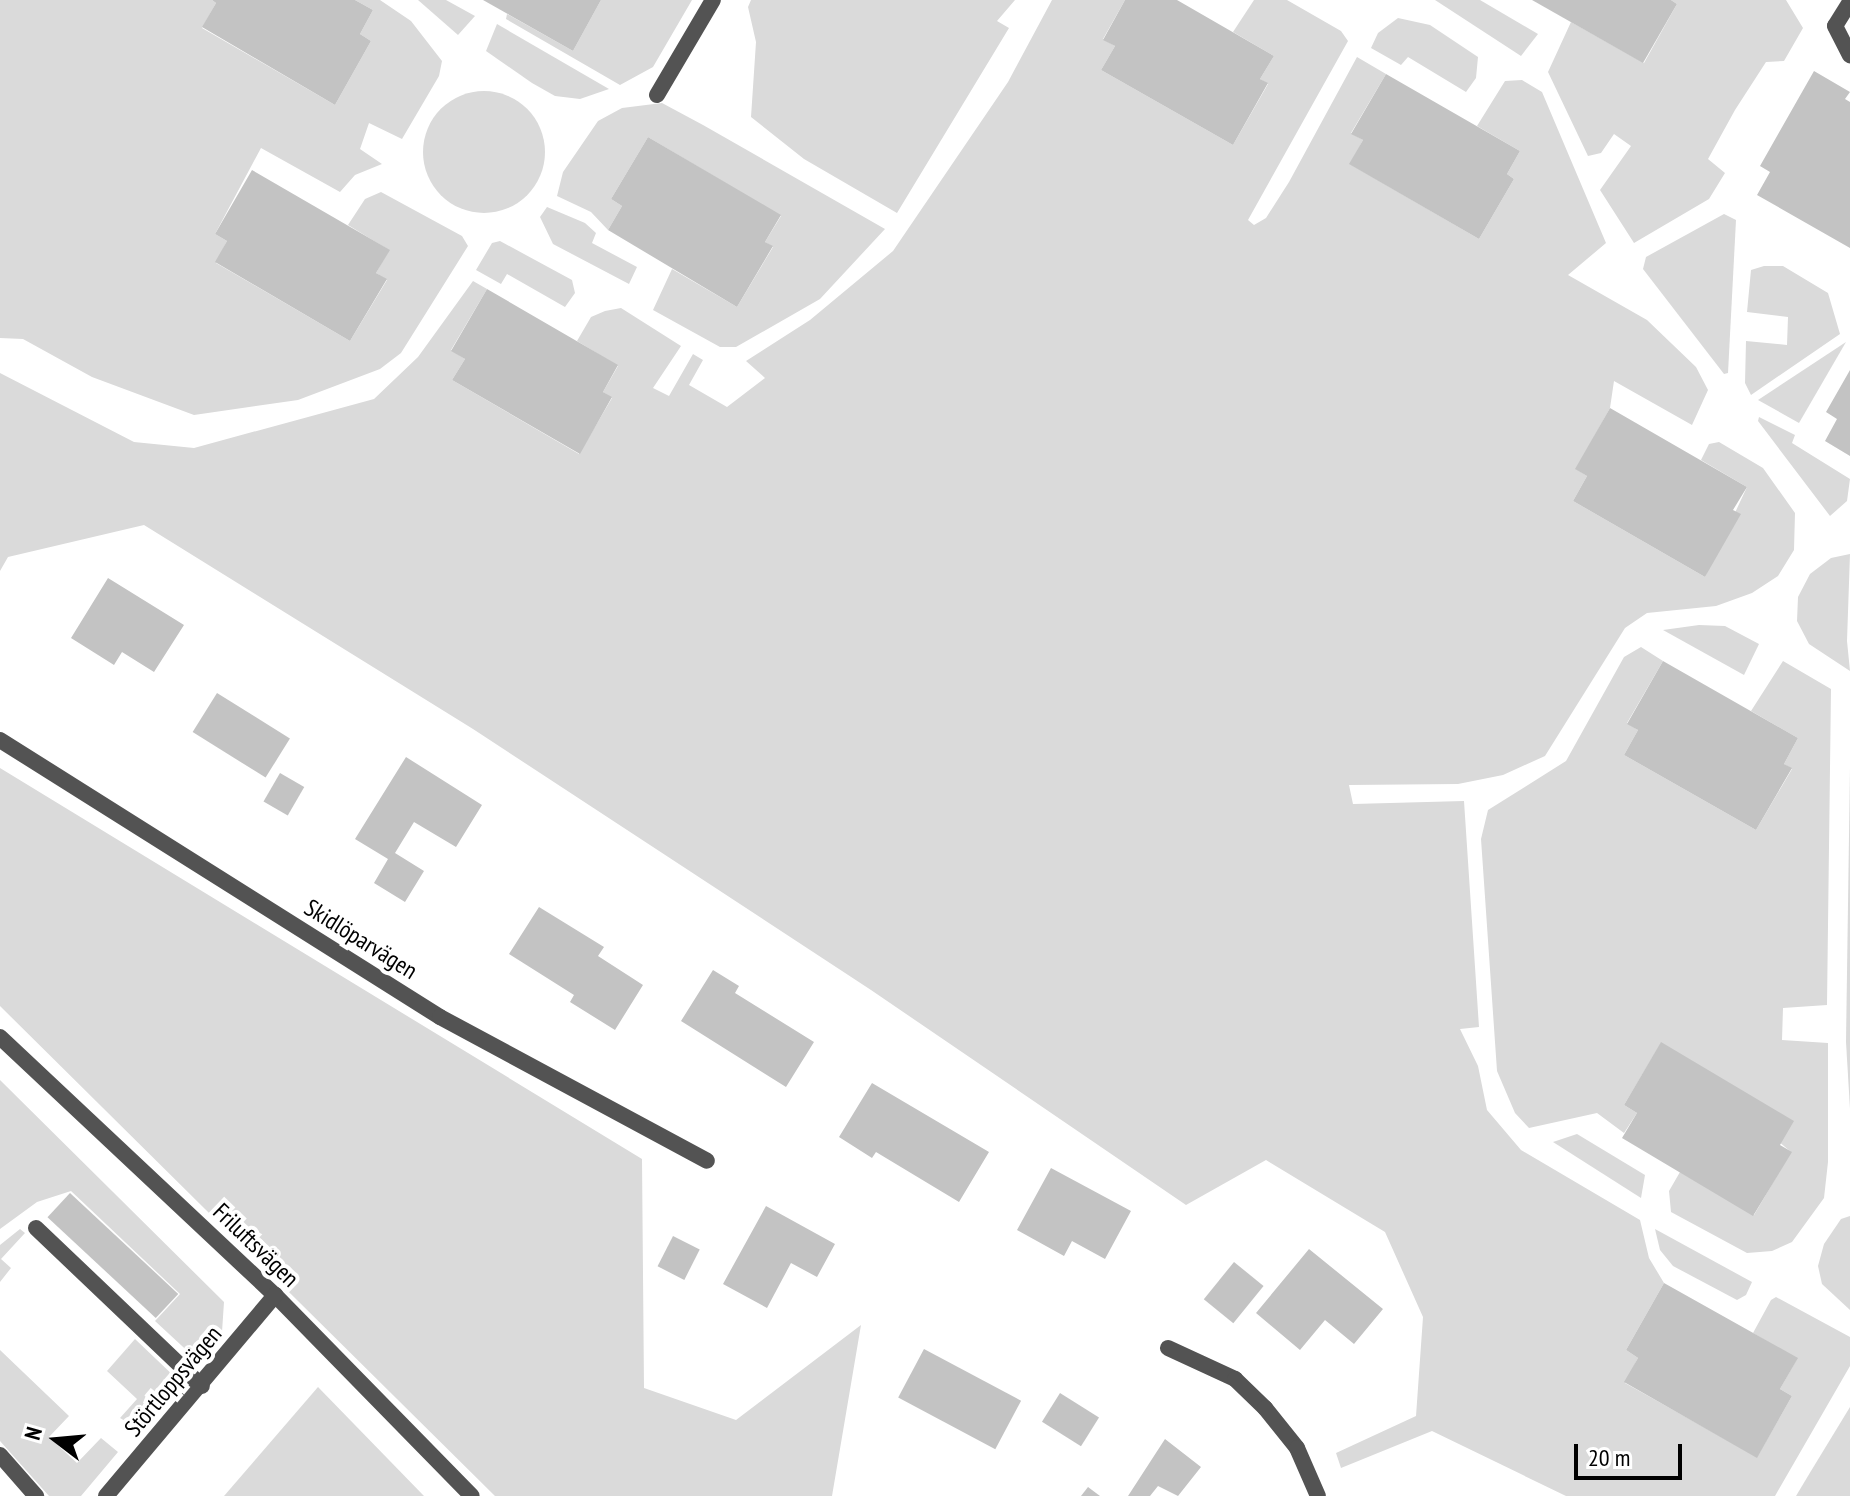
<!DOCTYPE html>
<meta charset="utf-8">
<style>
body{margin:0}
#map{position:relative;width:1850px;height:1496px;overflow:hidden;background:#fff;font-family:"PT Sans Narrow",sans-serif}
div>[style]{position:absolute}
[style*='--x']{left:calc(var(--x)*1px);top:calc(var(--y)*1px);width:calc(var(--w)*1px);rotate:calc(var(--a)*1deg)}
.green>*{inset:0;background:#dadada}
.round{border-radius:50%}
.building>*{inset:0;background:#c3c3c3;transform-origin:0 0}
.service>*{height:16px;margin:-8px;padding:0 8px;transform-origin:8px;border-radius:8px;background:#535353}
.minor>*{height:16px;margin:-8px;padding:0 8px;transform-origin:8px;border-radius:8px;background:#535353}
span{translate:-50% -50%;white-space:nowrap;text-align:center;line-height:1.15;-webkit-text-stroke:8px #fff;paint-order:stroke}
.street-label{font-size:24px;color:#000}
.north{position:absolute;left:16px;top:1400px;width:80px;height:80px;-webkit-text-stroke:6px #fff;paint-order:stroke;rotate:286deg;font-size:22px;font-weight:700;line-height:32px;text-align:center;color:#000}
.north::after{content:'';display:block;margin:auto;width:28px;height:36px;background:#000;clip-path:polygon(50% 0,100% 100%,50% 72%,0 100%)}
.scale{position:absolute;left:1574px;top:1444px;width:108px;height:36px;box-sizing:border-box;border:4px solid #000;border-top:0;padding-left:10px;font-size:24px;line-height:28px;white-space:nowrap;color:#000;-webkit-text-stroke:6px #fff;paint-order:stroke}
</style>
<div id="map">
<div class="green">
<div style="clip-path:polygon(0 0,212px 0,216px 3px,202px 28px,335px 105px,371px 41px,360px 34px,373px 10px,355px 0,380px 0,411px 21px,442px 61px,439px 76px,402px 139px,369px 123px,360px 149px,382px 164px,355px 175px,340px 192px,261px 148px,215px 234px,227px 241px,216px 263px,350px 341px,387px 280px,376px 273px,389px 250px,348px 225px,365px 199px,381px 192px,462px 236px,468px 246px,401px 353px,380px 369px,298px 400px,194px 415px,92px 377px,23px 339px,0 338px)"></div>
<div style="clip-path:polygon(418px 0,446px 0,475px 16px,458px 35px)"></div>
<div style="clip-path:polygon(601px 0,692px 0,653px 67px,620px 85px,506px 19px,507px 14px,573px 51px)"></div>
<div style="clip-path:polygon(751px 0,1015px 0,997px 21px,1009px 28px,897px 213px,804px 159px,751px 117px,756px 42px,748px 7px)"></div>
<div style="clip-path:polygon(1052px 0,1125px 0,1103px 39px,1115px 46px,1101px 70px,1233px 145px,1268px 84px,1260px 79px,1274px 56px,1233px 32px,1254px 0,1287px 0,1341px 31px,1348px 41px,1248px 220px,1254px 225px,1266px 218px,1289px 182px,1357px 57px,1386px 74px,1351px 133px,1363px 140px,1350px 164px,1479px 239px,1514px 179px,1507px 174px,1520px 151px,1477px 126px,1505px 81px,1522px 80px,1542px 92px,1606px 243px,1568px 275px,1647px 320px,1696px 367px,1708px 390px,1692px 425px,1614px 381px,1610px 408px,1576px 469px,1587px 476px,1573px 501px,1705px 577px,1747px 487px,1701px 460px,1709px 444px,1719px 442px,1763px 468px,1795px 513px,1794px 550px,1778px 576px,1752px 593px,1716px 606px,1647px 613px,1625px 628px,1545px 756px,1503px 775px,1458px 784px,1349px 785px,1353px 804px,1464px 801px,1479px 1027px,1460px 1029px,1478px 1066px,1487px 1110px,1521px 1150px,1640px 1220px,1649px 1258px,1664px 1283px,1626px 1350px,1638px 1358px,1625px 1383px,1757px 1457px,1792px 1396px,1780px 1389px,1797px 1359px,1753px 1333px,1771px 1300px,1776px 1297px,1850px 1337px,1850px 1366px,1775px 1496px,1566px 1496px,1432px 1431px,1341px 1468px,1336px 1453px,1416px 1416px,1423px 1317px,1385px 1232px,1266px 1160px,1186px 1205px,871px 990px,473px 729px,144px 525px,8px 557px,0 571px,0 373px,134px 442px,194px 448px,374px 399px,418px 357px,473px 281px,487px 289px,451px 350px,465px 359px,452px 380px,579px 454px,612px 398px,603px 392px,618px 366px,577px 341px,591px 317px,605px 311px,621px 308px,681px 346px,653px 388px,669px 396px,693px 354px,703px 360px,689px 385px,727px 407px,765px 378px,746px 361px,810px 320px,893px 251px,1008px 82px)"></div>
<div style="clip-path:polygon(1435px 0,1480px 0,1538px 34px,1521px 56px)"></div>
<div style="clip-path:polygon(1671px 0,1786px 0,1803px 28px,1784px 61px,1766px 62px,1735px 110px,1708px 159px,1725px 173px,1709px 199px,1634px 243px,1600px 190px,1631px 146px,1614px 134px,1601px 153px,1588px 156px,1548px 72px,1571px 22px,1644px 63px,1677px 4px)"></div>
<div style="clip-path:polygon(1398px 18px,1430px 25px,1478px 57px,1476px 78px,1466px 92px,1408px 57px,1401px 65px,1371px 48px,1378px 33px)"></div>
<div style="clip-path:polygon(497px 24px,609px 89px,580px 99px,555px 96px,532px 83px,486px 51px)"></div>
<div class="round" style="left:423px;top:91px;width:122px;height:122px"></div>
<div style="clip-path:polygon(662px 103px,703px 125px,885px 229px,820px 299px,736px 347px,720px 347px,653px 310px,672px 269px,737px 307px,773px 247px,765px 242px,781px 216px,648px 137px,611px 199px,622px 206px,608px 230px,591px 212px,557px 196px,563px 172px,598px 121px,622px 108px)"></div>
<div style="clip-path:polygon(547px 207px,585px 223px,596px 233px,592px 243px,637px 267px,629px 284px,553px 244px,540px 217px)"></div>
<div style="clip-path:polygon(1724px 214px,1736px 220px,1728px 373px,1724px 374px,1643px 269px,1646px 257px)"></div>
<div style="clip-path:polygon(500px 241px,572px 280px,575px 293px,565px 307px,507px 274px,501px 284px,476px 270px,492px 243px)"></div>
<div style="clip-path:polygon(1764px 266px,1783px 266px,1828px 293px,1840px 334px,1751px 395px,1745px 383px,1746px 341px,1787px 345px,1788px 317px,1747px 312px,1751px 270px)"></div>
<div style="clip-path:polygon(1846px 342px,1799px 423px,1758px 400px,1805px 369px)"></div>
<div style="clip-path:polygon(1759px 417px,1795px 435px,1792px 443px,1850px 479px,1847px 501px,1830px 516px,1758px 421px)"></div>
<div style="clip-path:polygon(1850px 554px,1847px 641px,1850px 671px,1809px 644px,1797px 621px,1798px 597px,1810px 574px,1831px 558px)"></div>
<div style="clip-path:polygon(1699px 625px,1725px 626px,1759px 644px,1744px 675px,1663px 630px)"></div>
<div style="clip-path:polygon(1641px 647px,1663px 661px,1627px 723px,1638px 730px,1624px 755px,1756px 830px,1792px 769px,1784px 764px,1798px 738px,1751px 711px,1783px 661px,1831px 689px,1827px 1005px,1783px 1008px,1782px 1040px,1828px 1043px,1828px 1162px,1824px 1198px,1792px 1242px,1772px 1251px,1747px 1253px,1671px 1212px,1669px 1191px,1680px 1172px,1754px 1215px,1791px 1152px,1661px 1043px,1624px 1105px,1637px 1113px,1624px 1133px,1597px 1113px,1529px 1128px,1515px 1113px,1497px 1071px,1481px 839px,1488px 810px,1566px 761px,1624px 657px)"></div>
<div style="clip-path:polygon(1850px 767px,1850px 1109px,1846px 1042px)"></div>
<div style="clip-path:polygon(0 768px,642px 1159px,644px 1388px,736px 1420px,861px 1325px,832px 1496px,495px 1496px,0 1006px)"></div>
<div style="clip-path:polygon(0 1080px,224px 1302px,222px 1332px,195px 1358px,155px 1321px,180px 1294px,71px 1191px,37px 1202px,0 1229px)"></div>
<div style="clip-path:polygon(1577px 1134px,1645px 1175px,1641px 1198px,1553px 1142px)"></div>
<div style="clip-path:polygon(1850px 1216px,1850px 1310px,1822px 1284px,1818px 1266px,1824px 1244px,1841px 1219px)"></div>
<div style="clip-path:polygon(20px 1229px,25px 1233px,1px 1259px,11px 1268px,0 1282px,0 1245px)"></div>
<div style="clip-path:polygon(1655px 1229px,1752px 1282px,1746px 1295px,1737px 1300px,1673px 1266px,1660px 1250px)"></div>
<div style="clip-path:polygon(135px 1339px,177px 1379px,137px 1428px,120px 1418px,137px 1399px,107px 1371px)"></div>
<div style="clip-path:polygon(0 1350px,69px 1416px,49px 1437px,77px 1463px,101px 1438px,118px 1452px,81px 1496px,49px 1496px,0 1441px)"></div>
<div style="clip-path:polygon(318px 1387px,424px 1496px,224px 1496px)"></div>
<div style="clip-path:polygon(1850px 1407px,1850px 1496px,1796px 1496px,1811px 1471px)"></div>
</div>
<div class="building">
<div style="clip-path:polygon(212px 0,355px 0,373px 10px,360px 34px,371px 41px,335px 105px,202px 27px,216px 3px)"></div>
<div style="clip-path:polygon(483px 0,601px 0,573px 51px)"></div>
<div style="clip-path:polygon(1125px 0,1177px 0,1274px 56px,1260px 79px,1268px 83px,1233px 145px,1101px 70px,1115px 46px,1103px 40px)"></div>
<div style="clip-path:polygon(1532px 0,1671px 0,1677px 4px,1643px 63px)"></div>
<div style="clip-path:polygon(1814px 71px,1850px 92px,1845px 99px,1850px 102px,1850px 248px,1757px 195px,1770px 172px,1760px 166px)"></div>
<div style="clip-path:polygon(1386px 74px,1520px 151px,1507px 174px,1514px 179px,1479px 239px,1349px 164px,1363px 140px,1351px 134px)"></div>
<div style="clip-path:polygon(648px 137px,781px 215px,765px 242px,773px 246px,737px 307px,608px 230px,622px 206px,611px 199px)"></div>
<div style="clip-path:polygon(252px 170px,390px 250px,376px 273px,387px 279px,350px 341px,215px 262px,227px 241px,215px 234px)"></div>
<div style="clip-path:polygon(487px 289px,618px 365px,603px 392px,612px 397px,580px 454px,452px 380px,465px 359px,451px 351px)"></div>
<div style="clip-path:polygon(1850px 370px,1850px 456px,1825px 441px,1837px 419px,1826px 412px)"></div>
<div style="clip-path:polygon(1610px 408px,1747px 487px,1733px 510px,1741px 514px,1705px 577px,1573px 501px,1587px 476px,1575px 469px)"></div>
<div style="clip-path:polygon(108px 578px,184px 625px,154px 672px,122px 652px,114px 665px,71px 638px)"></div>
<div style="clip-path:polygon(1663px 661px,1798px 738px,1784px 764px,1792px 768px,1756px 830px,1624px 755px,1638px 730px,1627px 724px)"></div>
<div style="left:217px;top:693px;width:86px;height:46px;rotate:32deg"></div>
<div style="clip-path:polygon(406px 757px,482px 805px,456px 847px,414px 822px,395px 853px,424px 871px,405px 902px,374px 883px,388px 859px,355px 839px)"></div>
<div style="left:280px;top:773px;width:28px;height:33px;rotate:30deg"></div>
<div style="clip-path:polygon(539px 907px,604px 947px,598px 956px,643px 985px,615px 1030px,570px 1002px,574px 995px,509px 954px)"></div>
<div style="clip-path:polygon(713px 970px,739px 986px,735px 993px,814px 1042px,786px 1087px,681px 1021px)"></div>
<div style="clip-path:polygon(1661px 1042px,1794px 1121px,1780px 1145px,1792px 1152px,1753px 1216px,1622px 1138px,1637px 1113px,1624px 1105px)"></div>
<div style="clip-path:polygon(872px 1083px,989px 1152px,959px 1202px,876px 1152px,872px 1158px,839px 1137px)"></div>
<div style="clip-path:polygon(1051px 1168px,1131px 1211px,1105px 1259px,1072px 1241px,1064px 1256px,1017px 1230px)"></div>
<div style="left:70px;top:1193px;width:148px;height:33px;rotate:43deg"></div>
<div style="clip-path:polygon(766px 1206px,835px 1244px,817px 1277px,791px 1263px,767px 1308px,723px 1284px)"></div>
<div style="left:673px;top:1236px;width:30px;height:34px;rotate:27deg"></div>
<div style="clip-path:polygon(1309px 1249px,1383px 1309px,1354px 1344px,1325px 1320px,1300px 1350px,1256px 1313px)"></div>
<div style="left:1234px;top:1262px;width:38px;height:48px;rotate:39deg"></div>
<div style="clip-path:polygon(1664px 1283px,1798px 1358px,1780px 1389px,1792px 1396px,1757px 1458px,1624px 1382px,1638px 1358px,1626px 1350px)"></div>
<div style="left:924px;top:1349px;width:110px;height:55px;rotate:28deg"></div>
<div style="left:1060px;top:1393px;width:46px;height:34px;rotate:32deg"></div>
<div style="clip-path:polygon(1165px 1439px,1201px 1467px,1178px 1496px,1158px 1486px,1150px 1496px,1128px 1496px)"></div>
<div style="clip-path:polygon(1088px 1487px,1100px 1496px,1081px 1496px)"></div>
</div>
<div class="service">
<div style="--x:1850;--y:2;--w:28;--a:122"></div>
<div style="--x:1835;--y:26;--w:33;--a:63"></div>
<div style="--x:36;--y:1228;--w:229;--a:43.6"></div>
<div style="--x:0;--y:1455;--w:55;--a:48.7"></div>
</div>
<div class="minor">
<div style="--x:657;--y:95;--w:110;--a:-59.5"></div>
<div style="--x:0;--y:740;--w:520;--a:32.19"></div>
<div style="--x:440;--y:1017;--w:303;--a:28.3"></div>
<div style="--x:0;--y:1037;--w:377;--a:43.2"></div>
<div style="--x:275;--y:1295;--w:281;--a:45.6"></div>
<div style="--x:1168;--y:1348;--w:74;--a:24.8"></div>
<div style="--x:1235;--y:1379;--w:42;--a:44"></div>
<div style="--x:1265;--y:1408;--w:51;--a:51.3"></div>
<div style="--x:1297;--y:1448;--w:52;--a:66.4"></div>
<div style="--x:106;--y:1496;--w:263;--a:-49.9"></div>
</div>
<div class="street-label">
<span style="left:361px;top:939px;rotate:32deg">Skidlöparvägen</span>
<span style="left:256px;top:1245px;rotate:44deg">Friluftsvägen</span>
<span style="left:173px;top:1381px;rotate:-50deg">Störtloppsvägen</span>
</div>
<div class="north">N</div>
<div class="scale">20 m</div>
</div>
